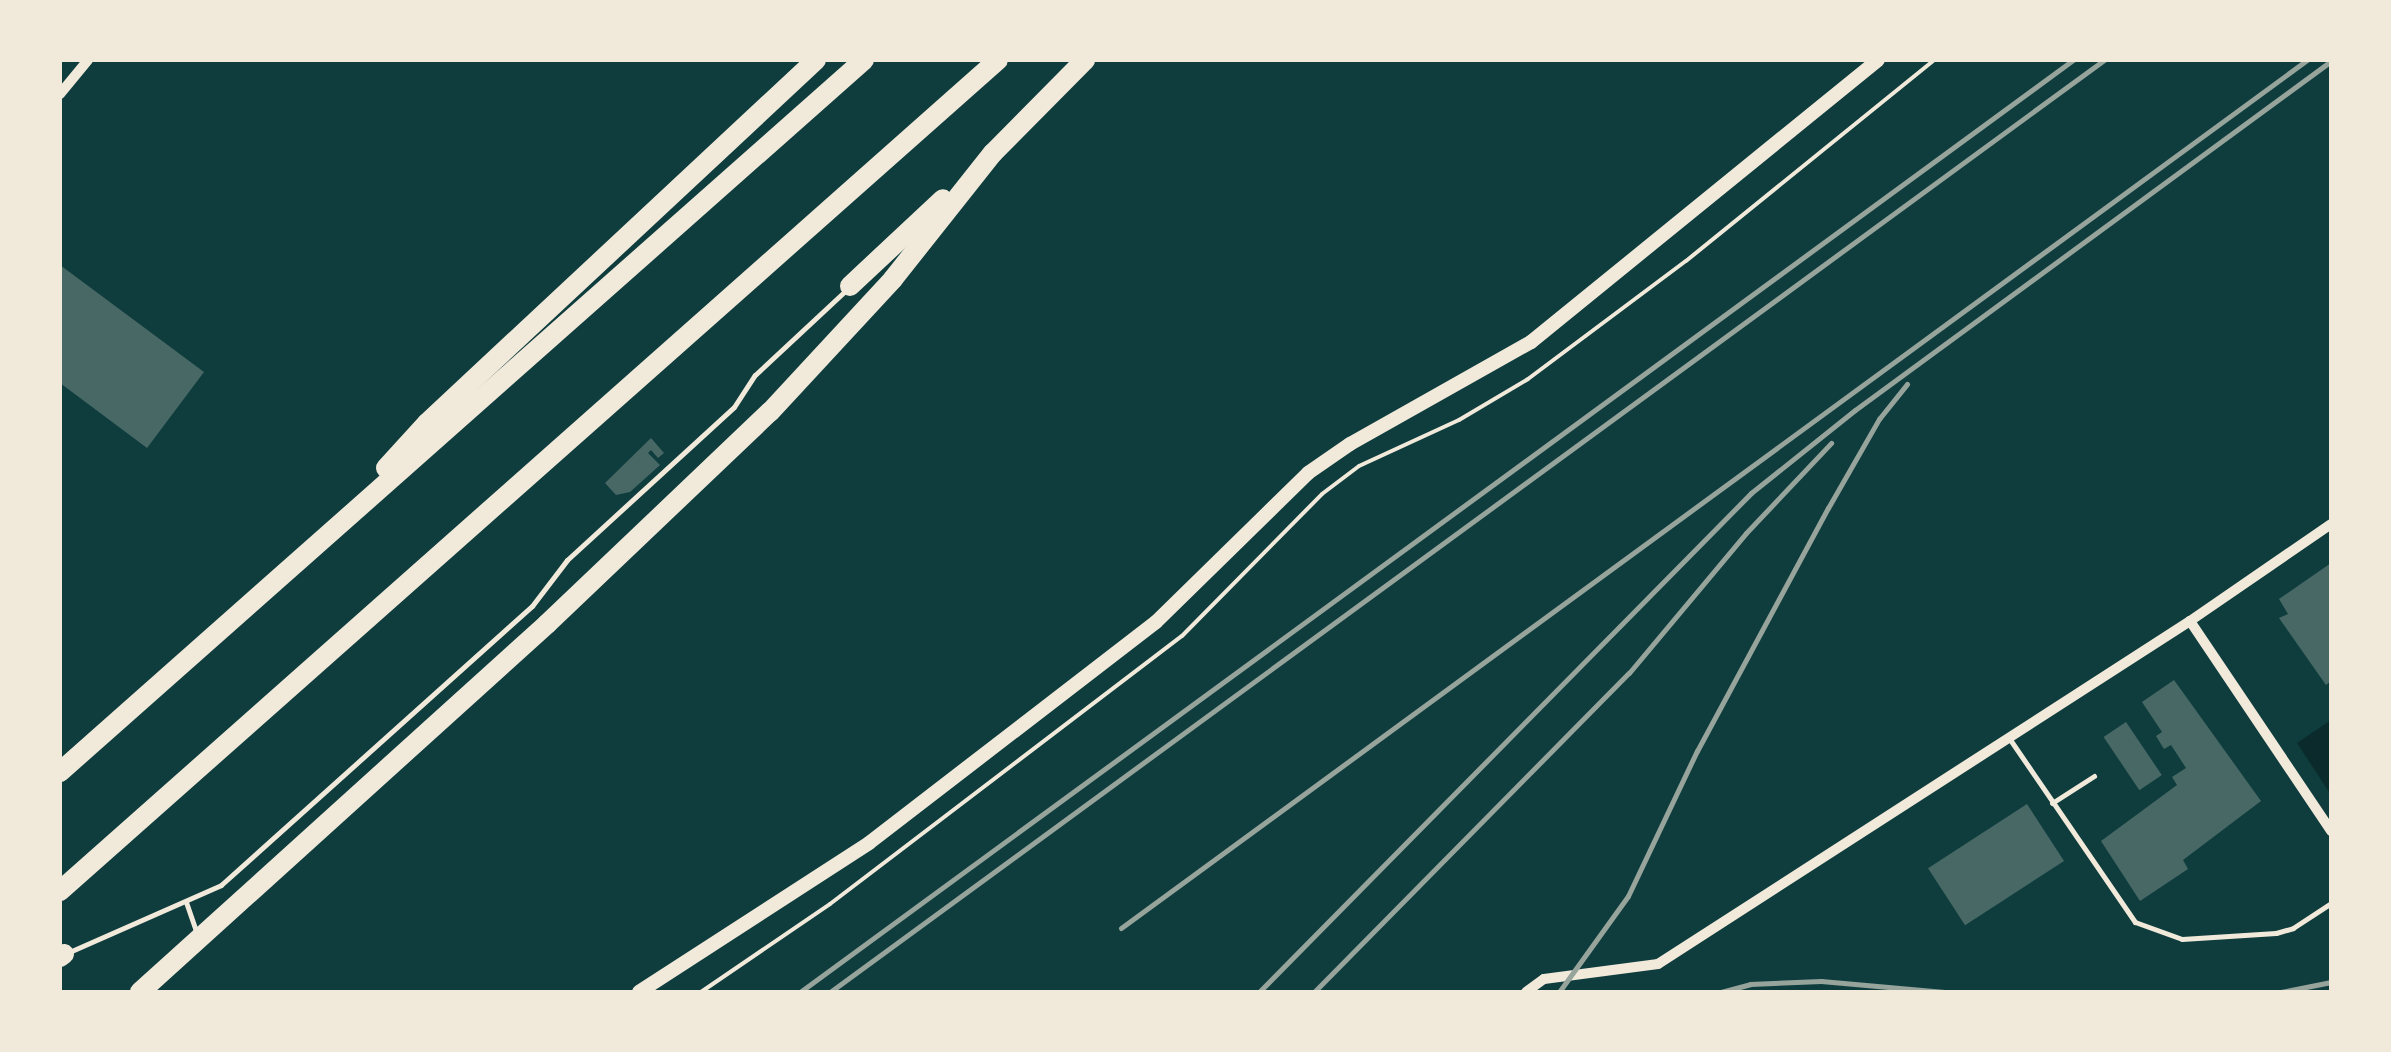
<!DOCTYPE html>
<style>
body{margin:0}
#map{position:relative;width:2391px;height:1052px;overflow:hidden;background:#0f3d3e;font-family:Barlow,sans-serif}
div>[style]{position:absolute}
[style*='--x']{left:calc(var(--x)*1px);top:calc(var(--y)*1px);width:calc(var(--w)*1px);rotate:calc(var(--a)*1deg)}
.water>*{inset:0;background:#0a2a2b}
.building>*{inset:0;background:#486865;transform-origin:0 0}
.path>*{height:4px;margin:-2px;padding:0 2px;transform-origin:2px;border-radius:2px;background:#f1e9da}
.service>*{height:5px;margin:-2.5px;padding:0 2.5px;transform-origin:2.5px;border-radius:2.5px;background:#f1e9da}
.minor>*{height:10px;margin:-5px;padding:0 5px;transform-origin:5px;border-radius:5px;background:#f1e9da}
.tertiary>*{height:14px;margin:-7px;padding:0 7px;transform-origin:7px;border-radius:7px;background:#f1e9da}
.motorway>*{height:20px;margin:-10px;padding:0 10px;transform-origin:10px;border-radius:10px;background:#f1e9da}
.rail>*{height:5px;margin:-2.5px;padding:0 2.5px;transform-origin:2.5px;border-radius:2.5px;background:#97a49c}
span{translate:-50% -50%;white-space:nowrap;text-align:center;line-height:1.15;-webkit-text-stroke:9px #f1e9da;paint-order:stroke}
.frame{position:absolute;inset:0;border:62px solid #f1e9da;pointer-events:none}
</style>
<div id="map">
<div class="water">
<div style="clip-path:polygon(2331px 720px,2331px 795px,2297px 743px)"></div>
</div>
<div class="building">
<div style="clip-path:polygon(60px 265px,204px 372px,147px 448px,60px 383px)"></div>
<div style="clip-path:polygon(651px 438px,664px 453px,658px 458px,651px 450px,648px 453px,660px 465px,630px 492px,616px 495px,605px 483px)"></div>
<div style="clip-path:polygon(2331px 563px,2331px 681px,2326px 685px,2279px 618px,2288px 614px,2279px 599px)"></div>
<div style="clip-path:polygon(2174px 680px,2261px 801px,2183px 860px,2188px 869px,2140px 901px,2101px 841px,2177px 785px,2172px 777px,2186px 768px,2171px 745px,2164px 749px,2156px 736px,2162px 732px,2142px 702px)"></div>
<div style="left:2126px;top:722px;width:64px;height:27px;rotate:56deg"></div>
<div style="left:2027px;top:804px;width:68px;height:118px;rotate:57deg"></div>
</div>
<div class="path">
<div style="--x:701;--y:992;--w:156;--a:-34.3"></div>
<div style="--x:830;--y:904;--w:442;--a:-37.3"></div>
<div style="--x:1182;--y:636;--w:199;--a:-45.4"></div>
<div style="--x:1322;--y:494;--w:46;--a:-37.1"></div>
<div style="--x:1359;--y:466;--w:110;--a:-24.7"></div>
<div style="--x:1459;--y:420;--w:80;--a:-30.7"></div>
<div style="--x:1528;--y:379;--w:197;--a:-36.8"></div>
<div style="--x:1686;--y:261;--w:319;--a:-39"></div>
</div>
<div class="service">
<div style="--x:2009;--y:738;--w:223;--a:55.6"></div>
<div style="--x:2135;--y:922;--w:50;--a:19.9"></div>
<div style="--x:2182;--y:939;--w:94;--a:-3.7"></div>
<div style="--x:2276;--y:933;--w:18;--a:-16"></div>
<div style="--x:2293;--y:928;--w:45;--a:-33.3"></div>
<div style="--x:2052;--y:803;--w:50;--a:-32.7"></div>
<div style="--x:186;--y:902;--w:31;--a:71"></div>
<div style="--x:67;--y:953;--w:168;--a:-23.8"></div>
<div style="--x:221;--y:885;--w:418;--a:-41.9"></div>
<div style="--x:532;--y:606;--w:58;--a:-52.7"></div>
<div style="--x:567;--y:560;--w:226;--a:-42.5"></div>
<div style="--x:734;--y:407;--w:38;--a:-57"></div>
<div style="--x:755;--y:375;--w:125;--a:-43"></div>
</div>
<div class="minor">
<div style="--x:60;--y:94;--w:44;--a:-50.5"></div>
<div style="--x:2190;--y:621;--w:253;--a:56.1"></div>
<div style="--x:1526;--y:992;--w:22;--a:-36"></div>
<div style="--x:1544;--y:979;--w:115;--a:-7.5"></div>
<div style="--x:1658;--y:964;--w:633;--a:-32.81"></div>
<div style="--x:2190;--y:621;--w:171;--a:-34.5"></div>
</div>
<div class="tertiary">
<div style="--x:639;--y:992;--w:274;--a:-32.9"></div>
<div style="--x:869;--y:843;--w:362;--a:-37.6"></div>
<div style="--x:1156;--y:622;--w:213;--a:-44.4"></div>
<div style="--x:1308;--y:473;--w:51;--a:-34.6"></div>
<div style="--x:1350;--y:444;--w:208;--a:-29.4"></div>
<div style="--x:1531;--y:342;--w:447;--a:-39.1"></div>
</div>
<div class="motorway">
<div style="--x:850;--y:286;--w:127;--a:-43.1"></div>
<div style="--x:386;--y:468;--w:61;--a:-47.7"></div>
<div style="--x:427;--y:423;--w:532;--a:-43.02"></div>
<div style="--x:60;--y:772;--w:1074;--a:-41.53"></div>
<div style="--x:60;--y:891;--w:1253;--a:-41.54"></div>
<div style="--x:60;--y:957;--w:5;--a:-37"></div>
<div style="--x:140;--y:992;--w:549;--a:-42.12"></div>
<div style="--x:547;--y:624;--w:308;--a:-43.6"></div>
<div style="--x:770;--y:412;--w:181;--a:-47.2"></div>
<div style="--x:893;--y:279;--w:161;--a:-51.6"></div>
<div style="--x:993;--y:153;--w:131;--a:-45.3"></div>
</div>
<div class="rail">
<div style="--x:1121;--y:928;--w:1470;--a:-36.2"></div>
<div style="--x:800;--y:992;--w:1578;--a:-36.21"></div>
<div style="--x:830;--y:992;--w:1579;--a:-36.19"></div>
<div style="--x:1259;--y:992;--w:701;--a:-45.4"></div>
<div style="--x:1751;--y:493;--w:133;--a:-38.6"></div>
<div style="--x:1855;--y:410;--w:590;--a:-36.25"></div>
<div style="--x:1314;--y:992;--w:448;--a:-45.4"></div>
<div style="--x:1629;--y:673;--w:182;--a:-50.1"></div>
<div style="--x:1746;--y:533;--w:124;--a:-46.6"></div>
<div style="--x:1559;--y:992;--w:118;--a:-54.3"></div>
<div style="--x:1628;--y:896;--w:161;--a:-64.6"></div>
<div style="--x:1697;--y:751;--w:276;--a:-61.7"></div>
<div style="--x:1828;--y:508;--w:103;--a:-60.2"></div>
<div style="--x:1879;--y:419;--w:45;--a:-51.3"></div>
<div style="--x:1721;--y:992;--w:30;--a:-15"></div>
<div style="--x:1750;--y:984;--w:71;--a:-2.4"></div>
<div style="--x:1821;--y:981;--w:124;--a:5.1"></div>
<div style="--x:2281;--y:992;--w:51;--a:-11.3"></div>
</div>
<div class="frame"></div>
</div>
